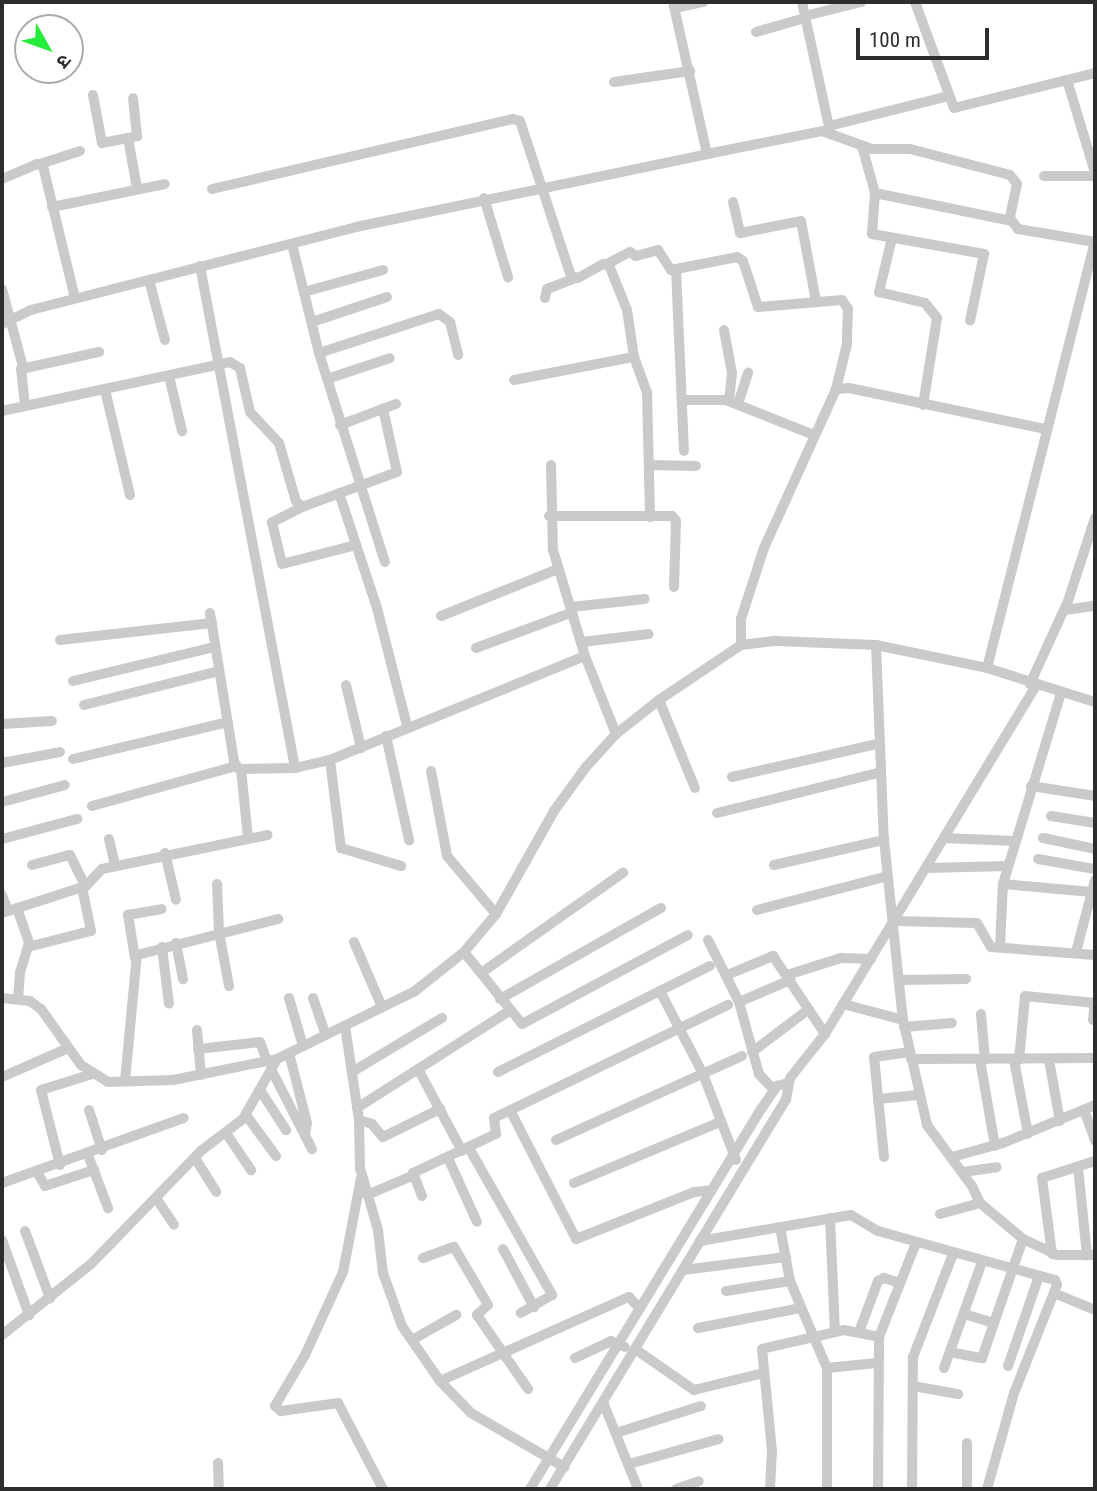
<!DOCTYPE html>
<meta charset="utf-8">
<style>
body{margin:0}
#map{position:relative;width:1097px;height:1491px;overflow:hidden;background:#fff;font-family:"Roboto Condensed","Noto Sans Devanagari",sans-serif}
div>[style]{position:absolute}
[style*='--x']{left:calc(var(--x)*1px);top:calc(var(--y)*1px);width:calc(var(--w)*1px);rotate:calc(var(--a)*1deg)}
.minor>*{height:10px;margin:-5px;padding:0 5px;transform-origin:5px;border-radius:5px;background:#cacaca}
span{translate:-50% -50%;white-space:nowrap;text-align:center;line-height:1.15;-webkit-text-stroke:7px #fff;paint-order:stroke}
.frame{position:absolute;inset:0;border:4px solid #2d2d2d;pointer-events:none}
.north{position:absolute;left:14px;top:14px;width:70px;height:70px;box-sizing:border-box;background:#fff;border:2px solid #ababab;border-radius:50%;rotate:130deg;font-size:19px;font-weight:700;line-height:28px;text-align:center;color:#2d2d2d}
.north::after{content:'';display:block;margin:auto;width:24px;height:32px;background:#26ed39;clip-path:polygon(50% 0,100% 100%,50% 72%,0 100%)}
.scale{position:absolute;left:856px;top:28px;width:133px;height:32px;box-sizing:border-box;border:4px solid #2d2d2d;border-top:0;padding-left:9px;font-size:21px;line-height:24px;white-space:nowrap;color:#2d2d2d;-webkit-text-stroke:5px #fff;paint-order:stroke}
</style>
<div id="map">
<div class="minor">
<div style="--x:673;--y:2;--w:156;--a:77.4"></div>
<div style="--x:707;--y:154;--w:117;--a:-11.3"></div>
<div style="--x:822;--y:131;--w:53;--a:19.8"></div>
<div style="--x:872;--y:149;--w:38;--a:0"></div>
<div style="--x:910;--y:149;--w:103;--a:14.6"></div>
<div style="--x:1010;--y:175;--w:11;--a:52"></div>
<div style="--x:1017;--y:184;--w:35;--a:102"></div>
<div style="--x:1010;--y:218;--w:14;--a:54"></div>
<div style="--x:1018;--y:229;--w:78;--a:9.6"></div>
<div style="--x:802;--y:2;--w:132;--a:77.8"></div>
<div style="--x:915;--y:2;--w:113;--a:69.8"></div>
<div style="--x:954;--y:108;--w:145;--a:-13.9"></div>
<div style="--x:675;--y:8;--w:29;--a:-12"></div>
<div style="--x:805;--y:16;--w:58;--a:-14"></div>
<div style="--x:756;--y:32;--w:51;--a:-15.9"></div>
<div style="--x:1067;--y:80;--w:97;--a:73.2"></div>
<div style="--x:614;--y:82;--w:77;--a:-8.2"></div>
<div style="--x:93;--y:95;--w:49;--a:79.4"></div>
<div style="--x:102;--y:143;--w:36;--a:-11"></div>
<div style="--x:137;--y:136;--w:38;--a:-96"></div>
<div style="--x:829;--y:126;--w:123;--a:-14.1"></div>
<div style="--x:128;--y:138;--w:51;--a:79.8"></div>
<div style="--x:862;--y:146;--w:49;--a:74.5"></div>
<div style="--x:875;--y:193;--w:41;--a:94.2"></div>
<div style="--x:872;--y:234;--w:114;--a:10.1"></div>
<div style="--x:984;--y:254;--w:68;--a:101.8"></div>
<div style="--x:40;--y:164;--w:42;--a:-18"></div>
<div style="--x:1044;--y:176;--w:51;--a:0"></div>
<div style="--x:2;--y:179;--w:38;--a:-23"></div>
<div style="--x:37;--y:164;--w:6;--a:18"></div>
<div style="--x:43;--y:166;--w:136;--a:76.4"></div>
<div style="--x:212;--y:189;--w:309;--a:-13.1"></div>
<div style="--x:513;--y:119;--w:7;--a:16"></div>
<div style="--x:520;--y:121;--w:163;--a:71.8"></div>
<div style="--x:571;--y:276;--w:7;--a:16"></div>
<div style="--x:578;--y:278;--w:29;--a:-29"></div>
<div style="--x:603;--y:264;--w:6;--a:9"></div>
<div style="--x:609;--y:265;--w:48;--a:68.2"></div>
<div style="--x:627;--y:310;--w:48;--a:81.5"></div>
<div style="--x:634;--y:357;--w:37;--a:70"></div>
<div style="--x:647;--y:392;--w:125;--a:88.6"></div>
<div style="--x:875;--y:193;--w:139;--a:11.6"></div>
<div style="--x:484;--y:198;--w:83;--a:73.1"></div>
<div style="--x:733;--y:202;--w:32;--a:77"></div>
<div style="--x:740;--y:233;--w:62;--a:-11.1"></div>
<div style="--x:801;--y:221;--w:81;--a:79.4"></div>
<div style="--x:52;--y:207;--w:115;--a:-11.5"></div>
<div style="--x:892;--y:238;--w:56;--a:103.5"></div>
<div style="--x:879;--y:292;--w:47;--a:13.4"></div>
<div style="--x:925;--y:303;--w:19;--a:51"></div>
<div style="--x:937;--y:318;--w:88;--a:99.1"></div>
<div style="--x:292;--y:244;--w:112;--a:76.1"></div>
<div style="--x:319;--y:353;--w:219;--a:72.5"></div>
<div style="--x:607;--y:264;--w:26;--a:-28"></div>
<div style="--x:630;--y:252;--w:7;--a:34"></div>
<div style="--x:636;--y:256;--w:23;--a:-15"></div>
<div style="--x:658;--y:250;--w:24;--a:57"></div>
<div style="--x:671;--y:270;--w:67;--a:-11.1"></div>
<div style="--x:737;--y:257;--w:7;--a:34"></div>
<div style="--x:743;--y:261;--w:48;--a:71.9"></div>
<div style="--x:758;--y:307;--w:84;--a:-4.8"></div>
<div style="--x:842;--y:300;--w:11;--a:56"></div>
<div style="--x:848;--y:309;--w:35;--a:92"></div>
<div style="--x:847;--y:344;--w:46;--a:103.7"></div>
<div style="--x:200;--y:266;--w:511;--a:79.28"></div>
<div style="--x:676;--y:269;--w:182;--a:87.5"></div>
<div style="--x:149;--y:280;--w:62;--a:75.1"></div>
<div style="--x:2;--y:289;--w:81;--a:74.9"></div>
<div style="--x:304;--y:292;--w:82;--a:-15.6"></div>
<div style="--x:545;--y:298;--w:9;--a:-77"></div>
<div style="--x:547;--y:289;--w:31;--a:-21"></div>
<div style="--x:312;--y:322;--w:79;--a:-18.4"></div>
<div style="--x:2;--y:324;--w:32;--a:-26"></div>
<div style="--x:31;--y:310;--w:335;--a:-14.3"></div>
<div style="--x:356;--y:227;--w:359;--a:-11.7"></div>
<div style="--x:724;--y:330;--w:44;--a:79.5"></div>
<div style="--x:732;--y:373;--w:28;--a:96"></div>
<div style="--x:319;--y:353;--w:126;--a:-18"></div>
<div style="--x:439;--y:314;--w:14;--a:36"></div>
<div style="--x:450;--y:322;--w:34;--a:76"></div>
<div style="--x:169;--y:376;--w:57;--a:76.7"></div>
<div style="--x:327;--y:379;--w:66;--a:-18.4"></div>
<div style="--x:514;--y:380;--w:122;--a:-10.9"></div>
<div style="--x:105;--y:390;--w:108;--a:76.6"></div>
<div style="--x:683;--y:400;--w:43;--a:0"></div>
<div style="--x:726;--y:400;--w:95;--a:21.7"></div>
<div style="--x:738;--y:404;--w:33;--a:-72"></div>
<div style="--x:25;--y:406;--w:37;--a:-96"></div>
<div style="--x:21;--y:369;--w:80;--a:-12.3"></div>
<div style="--x:2;--y:411;--w:233;--a:-12.1"></div>
<div style="--x:230;--y:362;--w:12;--a:31"></div>
<div style="--x:240;--y:368;--w:45;--a:77.2"></div>
<div style="--x:250;--y:412;--w:42;--a:46.9"></div>
<div style="--x:279;--y:443;--w:60;--a:73.7"></div>
<div style="--x:296;--y:501;--w:8;--a:45"></div>
<div style="--x:302;--y:507;--w:101;--a:-20.2"></div>
<div style="--x:397;--y:472;--w:65;--a:-102.5"></div>
<div style="--x:340;--y:425;--w:60;--a:-20.6"></div>
<div style="--x:551;--y:465;--w:85;--a:88.7"></div>
<div style="--x:553;--y:550;--w:111;--a:73.2"></div>
<div style="--x:585;--y:656;--w:84;--a:68.3"></div>
<div style="--x:649;--y:465;--w:47;--a:1.2"></div>
<div style="--x:339;--y:493;--w:121;--a:71.7"></div>
<div style="--x:377;--y:608;--w:122;--a:75.7"></div>
<div style="--x:302;--y:507;--w:34;--a:153"></div>
<div style="--x:272;--y:522;--w:43;--a:76.6"></div>
<div style="--x:282;--y:564;--w:76;--a:-14.4"></div>
<div style="--x:549;--y:516;--w:123;--a:0"></div>
<div style="--x:672;--y:516;--w:6;--a:51"></div>
<div style="--x:676;--y:521;--w:66;--a:91.7"></div>
<div style="--x:571;--y:607;--w:74;--a:-6.2"></div>
<div style="--x:1065;--y:610;--w:30;--a:-8"></div>
<div style="--x:210;--y:613;--w:151;--a:80.8"></div>
<div style="--x:234;--y:762;--w:9;--a:54"></div>
<div style="--x:239;--y:769;--w:56;--a:-1"></div>
<div style="--x:295;--y:768;--w:36;--a:-13"></div>
<div style="--x:330;--y:760;--w:275;--a:-22.2"></div>
<div style="--x:441;--y:616;--w:126;--a:-21.9"></div>
<div style="--x:60;--y:640;--w:153;--a:-6.4"></div>
<div style="--x:582;--y:642;--w:67;--a:-6.8"></div>
<div style="--x:741;--y:645;--w:26;--a:-90"></div>
<div style="--x:741;--y:619;--w:75;--a:-72.1"></div>
<div style="--x:764;--y:548;--w:175;--a:-65.6"></div>
<div style="--x:836;--y:389;--w:13;--a:-4"></div>
<div style="--x:849;--y:388;--w:201;--a:11.8"></div>
<div style="--x:876;--y:645;--w:195;--a:87.7"></div>
<div style="--x:884;--y:840;--w:181;--a:84"></div>
<div style="--x:903;--y:1020;--w:108;--a:77.1"></div>
<div style="--x:927;--y:1125;--w:76;--a:53.6"></div>
<div style="--x:972;--y:1186;--w:19;--a:65"></div>
<div style="--x:980;--y:1203;--w:56;--a:39.9"></div>
<div style="--x:1023;--y:1239;--w:38;--a:25"></div>
<div style="--x:1057;--y:1255;--w:38;--a:0"></div>
<div style="--x:476;--y:648;--w:103;--a:-20.4"></div>
<div style="--x:987;--y:668;--w:439;--a:-75.8"></div>
<div style="--x:73;--y:681;--w:146;--a:-13.5"></div>
<div style="--x:1030;--y:684;--w:91;--a:-65.4"></div>
<div style="--x:1068;--y:601;--w:87;--a:-72"></div>
<div style="--x:346;--y:685;--w:65;--a:76.6"></div>
<div style="--x:659;--y:700;--w:95;--a:67.8"></div>
<div style="--x:84;--y:705;--w:139;--a:-14.1"></div>
<div style="--x:2;--y:724;--w:50;--a:-3.4"></div>
<div style="--x:386;--y:736;--w:107;--a:77.5"></div>
<div style="--x:73;--y:759;--w:159;--a:-13.4"></div>
<div style="--x:330;--y:760;--w:89;--a:82.9"></div>
<div style="--x:341;--y:848;--w:63;--a:16.7"></div>
<div style="--x:2;--y:763;--w:59;--a:-10.7"></div>
<div style="--x:241;--y:769;--w:69;--a:84.2"></div>
<div style="--x:431;--y:771;--w:86;--a:79.3"></div>
<div style="--x:447;--y:856;--w:76;--a:49.8"></div>
<div style="--x:732;--y:777;--w:149;--a:-12.8"></div>
<div style="--x:1031;--y:786;--w:65;--a:8.9"></div>
<div style="--x:2;--y:802;--w:65;--a:-15.1"></div>
<div style="--x:92;--y:806;--w:149;--a:-15.5"></div>
<div style="--x:717;--y:813;--w:166;--a:-14"></div>
<div style="--x:1051;--y:816;--w:45;--a:9"></div>
<div style="--x:944;--y:838;--w:71;--a:2.4"></div>
<div style="--x:1043;--y:838;--w:53;--a:11.9"></div>
<div style="--x:2;--y:839;--w:78;--a:-14.9"></div>
<div style="--x:109;--y:839;--w:27;--a:77"></div>
<div style="--x:165;--y:853;--w:48;--a:76.8"></div>
<div style="--x:1038;--y:859;--w:58;--a:10"></div>
<div style="--x:32;--y:865;--w:39;--a:-15"></div>
<div style="--x:70;--y:855;--w:34;--a:64"></div>
<div style="--x:774;--y:865;--w:113;--a:-12.8"></div>
<div style="--x:926;--y:868;--w:81;--a:-1.4"></div>
<div style="--x:217;--y:884;--w:48;--a:87.6"></div>
<div style="--x:219;--y:932;--w:55;--a:79.5"></div>
<div style="--x:1003;--y:884;--w:89;--a:5.1"></div>
<div style="--x:2;--y:895;--w:17;--a:69"></div>
<div style="--x:17;--y:908;--w:37;--a:71"></div>
<div style="--x:29;--y:943;--w:30;--a:107"></div>
<div style="--x:20;--y:972;--w:26;--a:94"></div>
<div style="--x:757;--y:910;--w:135;--a:-14.5"></div>
<div style="--x:2;--y:913;--w:88;--a:-17.8"></div>
<div style="--x:86;--y:886;--w:23;--a:-47"></div>
<div style="--x:102;--y:869;--w:169;--a:-11.6"></div>
<div style="--x:894;--y:921;--w:83;--a:1.4"></div>
<div style="--x:977;--y:923;--w:28;--a:60"></div>
<div style="--x:991;--y:947;--w:104;--a:4.4"></div>
<div style="--x:708;--y:940;--w:69;--a:63.4"></div>
<div style="--x:739;--y:1002;--w:75;--a:74.5"></div>
<div style="--x:759;--y:1074;--w:22;--a:47"></div>
<div style="--x:354;--y:942;--w:71;--a:66.7"></div>
<div style="--x:176;--y:943;--w:37;--a:79"></div>
<div style="--x:28;--y:947;--w:65;--a:-14.3"></div>
<div style="--x:91;--y:931;--w:45;--a:-101.6"></div>
<div style="--x:162;--y:947;--w:57;--a:83"></div>
<div style="--x:1000;--y:947;--w:63;--a:-87.3"></div>
<div style="--x:1003;--y:884;--w:200;--a:-73.1"></div>
<div style="--x:464;--y:952;--w:92;--a:51.1"></div>
<div style="--x:522;--y:1024;--w:188;--a:-28.2"></div>
<div style="--x:1076;--y:952;--w:74;--a:-75.2"></div>
<div style="--x:135;--y:958;--w:44;--a:-99.2"></div>
<div style="--x:128;--y:915;--w:34;--a:-10"></div>
<div style="--x:481;--y:973;--w:174;--a:-35.2"></div>
<div style="--x:727;--y:975;--w:50;--a:-22.4"></div>
<div style="--x:773;--y:956;--w:94;--a:56.3"></div>
<div style="--x:787;--y:975;--w:57;--a:-17.5"></div>
<div style="--x:841;--y:958;--w:30;--a:2"></div>
<div style="--x:900;--y:980;--w:66;--a:-0.9"></div>
<div style="--x:660;--y:991;--w:93;--a:62.6"></div>
<div style="--x:703;--y:1074;--w:92;--a:69"></div>
<div style="--x:2;--y:998;--w:28;--a:6"></div>
<div style="--x:30;--y:1001;--w:14;--a:36"></div>
<div style="--x:41;--y:1009;--w:69;--a:54.5"></div>
<div style="--x:81;--y:1065;--w:32;--a:32"></div>
<div style="--x:108;--y:1082;--w:65;--a:-1.8"></div>
<div style="--x:173;--y:1080;--w:106;--a:-11.4"></div>
<div style="--x:277;--y:1059;--w:154;--a:-26.2"></div>
<div style="--x:415;--y:991;--w:63;--a:-38.5"></div>
<div style="--x:464;--y:952;--w:50;--a:-49.9"></div>
<div style="--x:496;--y:914;--w:118;--a:-60.6"></div>
<div style="--x:554;--y:811;--w:54;--a:-54"></div>
<div style="--x:586;--y:767;--w:45;--a:-47.7"></div>
<div style="--x:616;--y:734;--w:55;--a:-38.3"></div>
<div style="--x:659;--y:700;--w:99;--a:-33.9"></div>
<div style="--x:741;--y:645;--w:35;--a:-7"></div>
<div style="--x:776;--y:641;--w:100;--a:2.3"></div>
<div style="--x:876;--y:645;--w:113;--a:11.7"></div>
<div style="--x:987;--y:668;--w:113;--a:17.5"></div>
<div style="--x:289;--y:998;--w:50;--a:73.7"></div>
<div style="--x:313;--y:998;--w:39;--a:71"></div>
<div style="--x:500;--y:999;--w:185;--a:-29.5"></div>
<div style="--x:739;--y:1002;--w:56;--a:-23.3"></div>
<div style="--x:843;--y:1004;--w:62;--a:14.9"></div>
<div style="--x:981;--y:1014;--w:46;--a:85"></div>
<div style="--x:1093;--y:1020;--w:18;--a:-84"></div>
<div style="--x:345;--y:1026;--w:95;--a:81.5"></div>
<div style="--x:359;--y:1120;--w:48;--a:88.8"></div>
<div style="--x:360;--y:1168;--w:65;--a:73.8"></div>
<div style="--x:378;--y:1230;--w:43;--a:83.4"></div>
<div style="--x:383;--y:1273;--w:56;--a:70.3"></div>
<div style="--x:402;--y:1326;--w:67;--a:55.4"></div>
<div style="--x:440;--y:1381;--w:45;--a:45.9"></div>
<div style="--x:471;--y:1413;--w:108;--a:30.1"></div>
<div style="--x:904;--y:1027;--w:48;--a:-4.8"></div>
<div style="--x:197;--y:1030;--w:45;--a:84.9"></div>
<div style="--x:198;--y:1049;--w:62;--a:-6.4"></div>
<div style="--x:260;--y:1042;--w:20;--a:70"></div>
<div style="--x:752;--y:1052;--w:71;--a:-37"></div>
<div style="--x:289;--y:1053;--w:72;--a:75.6"></div>
<div style="--x:307;--y:1123;--w:13;--a:99"></div>
<div style="--x:911;--y:1059;--w:184;--a:-0.3"></div>
<div style="--x:980;--y:1060;--w:87;--a:80.1"></div>
<div style="--x:1014;--y:1060;--w:75;--a:79.3"></div>
<div style="--x:1019;--y:1060;--w:64;--a:-84.6"></div>
<div style="--x:1025;--y:996;--w:70;--a:5.7"></div>
<div style="--x:1049;--y:1060;--w:62;--a:79.8"></div>
<div style="--x:271;--y:1069;--w:90;--a:62.9"></div>
<div style="--x:418;--y:1069;--w:93;--a:61.8"></div>
<div style="--x:352;--y:1072;--w:105;--a:-31"></div>
<div style="--x:498;--y:1072;--w:237;--a:-26.6"></div>
<div style="--x:2;--y:1077;--w:72;--a:-23.7"></div>
<div style="--x:125;--y:1081;--w:127;--a:-84.6"></div>
<div style="--x:137;--y:955;--w:146;--a:-14.3"></div>
<div style="--x:260;--y:1090;--w:48;--a:57"></div>
<div style="--x:878;--y:1099;--w:40;--a:-5.7"></div>
<div style="--x:357;--y:1108;--w:180;--a:-32.5"></div>
<div style="--x:89;--y:1110;--w:42;--a:72"></div>
<div style="--x:510;--y:1110;--w:145;--a:62.9"></div>
<div style="--x:576;--y:1239;--w:127;--a:-21.7"></div>
<div style="--x:694;--y:1192;--w:18;--a:-6"></div>
<div style="--x:1084;--y:1110;--w:33;--a:70"></div>
<div style="--x:246;--y:1115;--w:51;--a:53.8"></div>
<div style="--x:359;--y:1120;--w:14;--a:17"></div>
<div style="--x:372;--y:1124;--w:17;--a:50"></div>
<div style="--x:383;--y:1137;--w:64;--a:-26.2"></div>
<div style="--x:226;--y:1133;--w:45;--a:56"></div>
<div style="--x:556;--y:1140;--w:204;--a:-24.3"></div>
<div style="--x:469;--y:1148;--w:169;--a:60.5"></div>
<div style="--x:552;--y:1295;--w:36;--a:150"></div>
<div style="--x:88;--y:1155;--w:57;--a:69.3"></div>
<div style="--x:884;--y:1157;--w:100;--a:-95.7"></div>
<div style="--x:874;--y:1057;--w:36;--a:-8"></div>
<div style="--x:952;--y:1157;--w:53;--a:-15.4"></div>
<div style="--x:1003;--y:1143;--w:100;--a:-22.4"></div>
<div style="--x:195;--y:1158;--w:40;--a:58"></div>
<div style="--x:448;--y:1158;--w:70;--a:65.6"></div>
<div style="--x:60;--y:1165;--w:77;--a:-104.2"></div>
<div style="--x:41;--y:1090;--w:53;--a:-17.4"></div>
<div style="--x:1078;--y:1167;--w:89;--a:84.2"></div>
<div style="--x:37;--y:1172;--w:16;--a:60"></div>
<div style="--x:45;--y:1186;--w:52;--a:-18.1"></div>
<div style="--x:963;--y:1172;--w:34;--a:-8"></div>
<div style="--x:361;--y:1178;--w:96;--a:100.8"></div>
<div style="--x:343;--y:1272;--w:91;--a:114.6"></div>
<div style="--x:305;--y:1355;--w:59;--a:120.5"></div>
<div style="--x:275;--y:1406;--w:8;--a:40"></div>
<div style="--x:281;--y:1411;--w:58;--a:-8"></div>
<div style="--x:338;--y:1403;--w:97;--a:62.4"></div>
<div style="--x:2;--y:1183;--w:193;--a:-19.7"></div>
<div style="--x:574;--y:1183;--w:158;--a:-22.7"></div>
<div style="--x:367;--y:1195;--w:49;--a:-22.9"></div>
<div style="--x:422;--y:1196;--w:25;--a:-111"></div>
<div style="--x:413;--y:1173;--w:92;--a:-25.2"></div>
<div style="--x:496;--y:1134;--w:16;--a:-97"></div>
<div style="--x:494;--y:1118;--w:260;--a:-25.8"></div>
<div style="--x:156;--y:1198;--w:32;--a:56"></div>
<div style="--x:940;--y:1214;--w:41;--a:-15.4"></div>
<div style="--x:830;--y:1218;--w:114;--a:87.5"></div>
<div style="--x:780;--y:1227;--w:55;--a:79.5"></div>
<div style="--x:790;--y:1281;--w:95;--a:67"></div>
<div style="--x:25;--y:1231;--w:72;--a:69.5"></div>
<div style="--x:2;--y:1240;--w:80;--a:70.2"></div>
<div style="--x:700;--y:1241;--w:153;--a:-9.8"></div>
<div style="--x:851;--y:1215;--w:31;--a:31"></div>
<div style="--x:878;--y:1231;--w:184;--a:15.5"></div>
<div style="--x:1055;--y:1280;--w:5;--a:68"></div>
<div style="--x:1057;--y:1285;--w:116;--a:111.7"></div>
<div style="--x:1014;--y:1393;--w:100;--a:105.7"></div>
<div style="--x:503;--y:1249;--w:66;--a:61.9"></div>
<div style="--x:1052;--y:1254;--w:77;--a:-97.5"></div>
<div style="--x:1042;--y:1178;--w:56;--a:-17.8"></div>
<div style="--x:423;--y:1258;--w:33;--a:-20"></div>
<div style="--x:454;--y:1247;--w:67;--a:59.6"></div>
<div style="--x:488;--y:1305;--w:15;--a:138"></div>
<div style="--x:477;--y:1315;--w:90;--a:55.4"></div>
<div style="--x:683;--y:1270;--w:104;--a:-7.2"></div>
<div style="--x:726;--y:1291;--w:65;--a:-8.9"></div>
<div style="--x:1054;--y:1293;--w:44;--a:22.5"></div>
<div style="--x:964;--y:1314;--w:31;--a:17"></div>
<div style="--x:698;--y:1328;--w:105;--a:-11"></div>
<div style="--x:859;--y:1332;--w:54;--a:-69.6"></div>
<div style="--x:878;--y:1281;--w:7;--a:-27"></div>
<div style="--x:884;--y:1278;--w:17;--a:17"></div>
<div style="--x:2;--y:1335;--w:114;--a:-38.6"></div>
<div style="--x:91;--y:1264;--w:159;--a:-45.8"></div>
<div style="--x:202;--y:1150;--w:51;--a:-37.1"></div>
<div style="--x:243;--y:1119;--w:69;--a:-60.5"></div>
<div style="--x:412;--y:1340;--w:51;--a:-29.6"></div>
<div style="--x:635;--y:1349;--w:72;--a:34.8"></div>
<div style="--x:694;--y:1390;--w:72;--a:-13.7"></div>
<div style="--x:950;--y:1352;--w:33;--a:11"></div>
<div style="--x:982;--y:1358;--w:126;--a:-71"></div>
<div style="--x:575;--y:1358;--w:40;--a:-25"></div>
<div style="--x:611;--y:1341;--w:15;--a:23"></div>
<div style="--x:1008;--y:1366;--w:95;--a:-71"></div>
<div style="--x:944;--y:1368;--w:113;--a:-70.3"></div>
<div style="--x:440;--y:1381;--w:207;--a:-24"></div>
<div style="--x:629;--y:1297;--w:16;--a:47"></div>
<div style="--x:913;--y:1386;--w:46;--a:10.1"></div>
<div style="--x:603;--y:1402;--w:94;--a:68.1"></div>
<div style="--x:616;--y:1433;--w:89;--a:-17.6"></div>
<div style="--x:218;--y:1463;--w:26;--a:88"></div>
<div style="--x:629;--y:1464;--w:93;--a:-15.5"></div>
<div style="--x:530;--y:1489;--w:446;--a:-58.7"></div>
<div style="--x:762;--y:1108;--w:27;--a:-56"></div>
<div style="--x:777;--y:1086;--w:11;--a:-15"></div>
<div style="--x:550;--y:1489;--w:455;--a:-58.8"></div>
<div style="--x:786;--y:1100;--w:22;--a:-80"></div>
<div style="--x:790;--y:1078;--w:56;--a:-51.5"></div>
<div style="--x:825;--y:1034;--w:406;--a:-58.8"></div>
<div style="--x:676;--y:1489;--w:24;--a:-19"></div>
<div style="--x:770;--y:1489;--w:38;--a:-87"></div>
<div style="--x:772;--y:1451;--w:102;--a:-95.6"></div>
<div style="--x:762;--y:1349;--w:84;--a:-13"></div>
<div style="--x:844;--y:1330;--w:36;--a:11"></div>
<div style="--x:827;--y:1489;--w:121;--a:-90"></div>
<div style="--x:827;--y:1368;--w:50;--a:-5.7"></div>
<div style="--x:878;--y:1489;--w:152;--a:-89.6"></div>
<div style="--x:879;--y:1337;--w:101;--a:-68.5"></div>
<div style="--x:912;--y:1489;--w:132;--a:-89.6"></div>
<div style="--x:913;--y:1357;--w:110;--a:-68.8"></div>
<div style="--x:967;--y:1489;--w:46;--a:-90"></div>
</div>
<div class="frame"></div>
<div class="north">उ</div>
<div class="scale">100 m</div>
</div>
